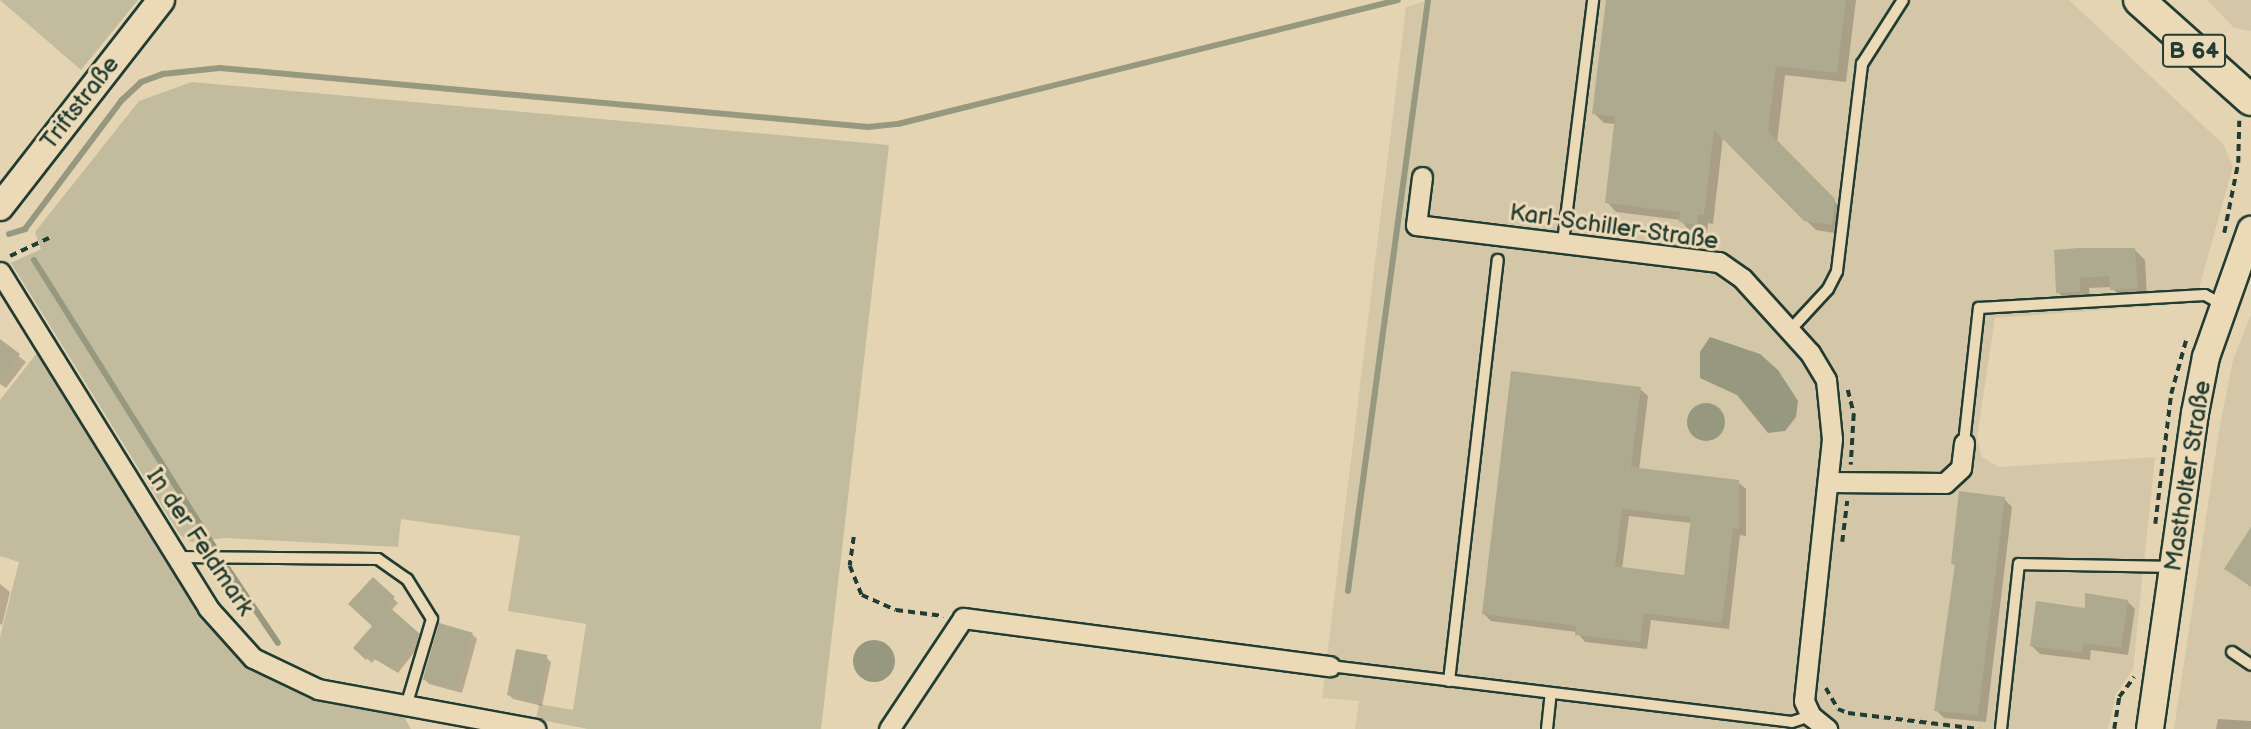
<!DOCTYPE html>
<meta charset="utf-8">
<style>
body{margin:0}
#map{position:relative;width:2251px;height:729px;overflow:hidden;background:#e4d4b2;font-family:"Balsamiq Sans",sans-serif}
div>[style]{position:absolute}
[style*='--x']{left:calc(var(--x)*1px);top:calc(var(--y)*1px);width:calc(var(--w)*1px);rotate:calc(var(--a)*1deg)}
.built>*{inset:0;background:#d4c7a8}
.green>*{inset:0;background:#c3bb9d}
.water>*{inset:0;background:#969880}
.round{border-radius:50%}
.shadow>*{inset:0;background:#0003}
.stream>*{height:6px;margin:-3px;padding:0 3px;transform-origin:3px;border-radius:3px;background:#969880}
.building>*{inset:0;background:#adaa8f;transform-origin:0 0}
.path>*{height:3.5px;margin-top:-1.75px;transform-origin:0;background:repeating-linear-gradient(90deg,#1f3d34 0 7px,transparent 0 12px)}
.roads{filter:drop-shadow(2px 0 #1f3d34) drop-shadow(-2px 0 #1f3d34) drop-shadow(0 2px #1f3d34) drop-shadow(0 -2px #1f3d34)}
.lane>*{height:10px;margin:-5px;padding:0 5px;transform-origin:5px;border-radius:5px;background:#ecdab7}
.street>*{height:19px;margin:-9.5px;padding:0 9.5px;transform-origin:9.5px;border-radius:9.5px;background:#ecdab7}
.secondary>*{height:26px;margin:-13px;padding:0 13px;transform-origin:13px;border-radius:13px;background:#ecdab7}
.primary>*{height:30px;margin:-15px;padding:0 15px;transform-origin:15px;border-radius:15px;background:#ecdab7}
span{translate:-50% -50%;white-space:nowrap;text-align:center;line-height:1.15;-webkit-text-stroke:6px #ecdab7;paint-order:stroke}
.shield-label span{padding:2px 5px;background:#ecdab7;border:2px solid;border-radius:5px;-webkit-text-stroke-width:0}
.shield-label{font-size:23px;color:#1f3d34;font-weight:700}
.street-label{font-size:24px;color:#1f3d34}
</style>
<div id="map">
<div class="built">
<div style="clip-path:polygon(1429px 0,2069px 0,2223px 144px,2233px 166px,2195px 303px,1995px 318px,1977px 438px,1982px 457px,1999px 467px,2155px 457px,2133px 669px,2116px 694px,2108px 729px,1355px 729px,1359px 701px,1322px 698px,1406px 7px)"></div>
<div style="clip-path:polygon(2207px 0,2251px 0,2251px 31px,2234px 28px)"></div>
<div style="clip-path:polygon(2251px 315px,2251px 729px,2174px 729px,2220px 425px,2233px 360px)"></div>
</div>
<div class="green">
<div style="clip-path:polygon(0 0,138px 0,81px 70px)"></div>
<div style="clip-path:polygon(192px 82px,889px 145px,821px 729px,588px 729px,536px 719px,539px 704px,573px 710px,586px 624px,508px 611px,520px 536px,401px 519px,398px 547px,225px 538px,191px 542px,180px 535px,11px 263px,41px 249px,35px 232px,139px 101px)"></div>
<div style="clip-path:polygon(37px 353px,201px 615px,244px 663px,315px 698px,404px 717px,411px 729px,0 729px,0 637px,19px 562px,0 556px,0 400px)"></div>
</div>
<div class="water">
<div style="clip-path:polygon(1710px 337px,1760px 354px,1778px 370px,1798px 401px,1796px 417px,1785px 431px,1768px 433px,1737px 395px,1700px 378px,1700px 352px)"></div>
<div class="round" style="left:1687px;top:403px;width:38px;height:38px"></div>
<div class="round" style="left:853px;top:640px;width:42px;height:42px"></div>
</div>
<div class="shadow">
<div style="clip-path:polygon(1608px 0,1856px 0,1846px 82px,1785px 75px,1777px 143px,1844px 211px,1841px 234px,1816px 230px,1723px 137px,1713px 224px,1708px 223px,1707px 233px,1690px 232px,1681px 220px,1616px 212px,1607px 202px,1616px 124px,1604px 123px,1594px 113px)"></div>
<div style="clip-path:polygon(2134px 249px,2145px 260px,2147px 298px,2122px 300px,2112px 287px,2089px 288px,2090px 301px,2068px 303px,2058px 292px,2056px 251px)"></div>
<div style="clip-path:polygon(0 341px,26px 362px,6px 388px,0 384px)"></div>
<div style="clip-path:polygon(evenodd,1640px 389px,1648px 396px,1639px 470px,1738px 482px,1746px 489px,1746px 536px,1740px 535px,1729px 629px,1651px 620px,1647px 649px,1585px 642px,1577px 632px,1491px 621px,1483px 613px,1640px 389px,1629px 516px,1692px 523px,1685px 577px,1622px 569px,1629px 516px)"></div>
<div style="clip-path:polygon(2004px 499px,2012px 507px,1986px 722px,1944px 718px,1936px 710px,1957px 567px,1953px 564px)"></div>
<div style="clip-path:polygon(2251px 530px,2251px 587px,2226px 569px)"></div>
<div style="clip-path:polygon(373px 580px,398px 603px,391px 611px,423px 641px,398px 673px,375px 659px,372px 663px,355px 648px,374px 626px)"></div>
<div style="clip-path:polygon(0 584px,10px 592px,2px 625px,0 624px)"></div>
<div style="clip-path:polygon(2127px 601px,2135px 609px,2128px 655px,2091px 650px,2090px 660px,2040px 654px,2032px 646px,2087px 610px)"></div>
<div style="clip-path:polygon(472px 634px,477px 639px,462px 693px,429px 684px,424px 679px)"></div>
<div style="clip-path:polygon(546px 657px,551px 662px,542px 706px,513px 699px,508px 694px)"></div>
<div style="clip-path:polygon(2218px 719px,2251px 721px,2251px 729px,2216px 729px)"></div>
</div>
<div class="stream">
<div style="--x:9;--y:234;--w:17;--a:-17"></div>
<div style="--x:25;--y:229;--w:161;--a:-53.1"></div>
<div style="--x:122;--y:100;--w:26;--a:-43"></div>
<div style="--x:141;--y:82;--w:23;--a:-20"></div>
<div style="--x:163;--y:74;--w:57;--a:-6"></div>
<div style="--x:220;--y:68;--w:651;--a:5.2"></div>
<div style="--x:868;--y:127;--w:30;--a:-6"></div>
<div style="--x:898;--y:124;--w:515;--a:-13.93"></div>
<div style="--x:34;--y:260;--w:342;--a:57.9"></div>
<div style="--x:228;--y:569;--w:89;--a:56"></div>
<div style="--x:1348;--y:591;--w:596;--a:-82.29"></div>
</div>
<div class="building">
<div style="clip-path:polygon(1606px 0,1846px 0,1837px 73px,1776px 66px,1768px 131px,1835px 199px,1832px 225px,1804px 221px,1714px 130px,1704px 215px,1699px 214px,1697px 225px,1679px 222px,1680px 212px,1605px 203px,1615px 116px,1592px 114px)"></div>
<div style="clip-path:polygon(2078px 248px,2135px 248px,2138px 288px,2110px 290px,2109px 276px,2080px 278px,2080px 292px,2056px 293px,2054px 250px)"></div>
<div style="clip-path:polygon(0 339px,20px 354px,0 380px)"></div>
<div style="clip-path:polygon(evenodd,1511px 371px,1641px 387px,1631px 467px,1739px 480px,1739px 529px,1733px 528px,1722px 623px,1644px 613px,1640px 642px,1575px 635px,1576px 626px,1482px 614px,1511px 371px,1622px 509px,1691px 517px,1684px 575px,1615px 566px,1622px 509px)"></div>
<div style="clip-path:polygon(1959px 491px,2005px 497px,1978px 715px,1934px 711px,1955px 564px,1951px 564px)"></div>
<div style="clip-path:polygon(2251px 527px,2251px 586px,2224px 569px)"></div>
<div style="clip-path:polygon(373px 577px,395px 597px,387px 605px,420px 634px,393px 669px,369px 656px,366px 660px,353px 648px,372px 626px,348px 604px)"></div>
<div style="clip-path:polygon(2085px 593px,2128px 600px,2121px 648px,2084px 643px,2082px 653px,2030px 646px,2036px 601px,2085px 608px)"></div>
<div style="left:439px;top:623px;width:35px;height:59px;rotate:16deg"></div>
<div style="left:516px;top:649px;width:32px;height:47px;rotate:11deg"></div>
</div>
<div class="path">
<div style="--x:1578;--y:223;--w:133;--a:7.3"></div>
<div style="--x:2224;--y:233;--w:71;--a:-78.7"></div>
<div style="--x:2238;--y:163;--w:42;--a:-88.6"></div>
<div style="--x:10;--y:256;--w:43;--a:-24.8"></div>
<div style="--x:1848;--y:390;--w:25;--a:76"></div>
<div style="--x:1854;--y:414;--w:51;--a:93.4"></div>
<div style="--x:2155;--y:524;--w:131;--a:-83"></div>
<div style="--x:2171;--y:394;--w:56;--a:-74.5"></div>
<div style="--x:854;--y:537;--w:29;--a:98"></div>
<div style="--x:850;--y:566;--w:31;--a:68"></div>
<div style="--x:862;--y:595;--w:37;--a:24"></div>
<div style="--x:896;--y:610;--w:48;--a:7.1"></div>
<div style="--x:1842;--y:542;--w:41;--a:-83"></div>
<div style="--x:1826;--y:688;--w:24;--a:60"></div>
<div style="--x:1838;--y:709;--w:11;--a:22"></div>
<div style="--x:1848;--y:713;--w:132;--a:7"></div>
<div style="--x:2114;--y:729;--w:32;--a:-81"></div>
<div style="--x:2119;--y:697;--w:25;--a:-53"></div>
</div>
<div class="roads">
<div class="lane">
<div style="--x:1563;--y:242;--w:244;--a:-82.9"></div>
<div style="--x:1791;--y:329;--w:54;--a:-47.2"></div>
<div style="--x:1828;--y:289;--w:20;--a:-63"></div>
<div style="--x:1837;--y:271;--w:209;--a:-83.1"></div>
<div style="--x:1862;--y:64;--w:76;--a:-57.4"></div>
<div style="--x:1964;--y:443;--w:136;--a:-83.7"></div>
<div style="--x:1979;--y:308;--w:226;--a:-3.3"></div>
<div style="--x:2205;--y:295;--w:21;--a:29"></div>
<div style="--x:178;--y:557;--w:200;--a:0.6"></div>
<div style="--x:378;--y:559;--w:35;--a:35"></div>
<div style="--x:407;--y:579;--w:47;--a:58"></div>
<div style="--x:432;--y:619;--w:91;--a:106.6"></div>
<div style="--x:2232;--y:652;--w:23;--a:34"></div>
<div style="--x:1330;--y:666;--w:465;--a:6.9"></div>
<div style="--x:1792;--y:722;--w:20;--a:-18"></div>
<div style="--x:1449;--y:681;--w:424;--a:-83.4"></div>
<div style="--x:1547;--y:729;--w:36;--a:-84"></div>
<div style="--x:2001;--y:729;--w:166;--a:-83.8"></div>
<div style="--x:2019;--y:564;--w:152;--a:1.1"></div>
</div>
<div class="street">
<div style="--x:1422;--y:177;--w:48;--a:97.1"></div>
<div style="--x:1416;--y:225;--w:305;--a:7"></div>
<div style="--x:1719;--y:262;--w:28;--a:35"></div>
<div style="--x:1742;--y:278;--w:101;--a:47.8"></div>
<div style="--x:1810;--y:353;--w:31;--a:59"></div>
<div style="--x:1826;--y:380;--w:59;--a:84.2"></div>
<div style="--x:1832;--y:439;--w:263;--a:96.1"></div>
<div style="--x:1804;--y:701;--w:17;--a:65"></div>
<div style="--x:1811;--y:716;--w:21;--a:39"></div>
<div style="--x:0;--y:272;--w:395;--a:58.2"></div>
<div style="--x:208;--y:608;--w:67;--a:48"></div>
<div style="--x:253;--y:658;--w:72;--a:25.5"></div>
<div style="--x:318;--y:689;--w:221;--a:10.4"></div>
<div style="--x:1828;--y:482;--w:117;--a:0.5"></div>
<div style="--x:1945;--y:483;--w:22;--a:-43"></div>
<div style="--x:1961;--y:468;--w:25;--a:-83"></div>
<div style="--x:889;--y:729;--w:133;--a:-56.3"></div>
<div style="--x:963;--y:618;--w:370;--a:7.5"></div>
</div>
<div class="secondary">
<div style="--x:0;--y:207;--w:262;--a:-52.1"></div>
<div style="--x:2150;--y:729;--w:319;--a:-81.9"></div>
<div style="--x:2195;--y:413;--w:57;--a:-78.9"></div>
<div style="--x:2206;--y:357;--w:135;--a:-70.5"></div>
</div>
<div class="primary">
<div style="--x:2139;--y:0;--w:150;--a:41.8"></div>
</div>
</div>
<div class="shield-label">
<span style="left:2194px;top:51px">B 64</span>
</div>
<div class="street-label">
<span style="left:80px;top:103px;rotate:-52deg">Triftstraße</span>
<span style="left:1614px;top:227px;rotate:8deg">Karl-Schiller-Straße</span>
<span style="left:2188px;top:476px;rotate:-81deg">Mastholter Straße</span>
<span style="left:200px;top:542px;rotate:56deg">In der Feldmark</span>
</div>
</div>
